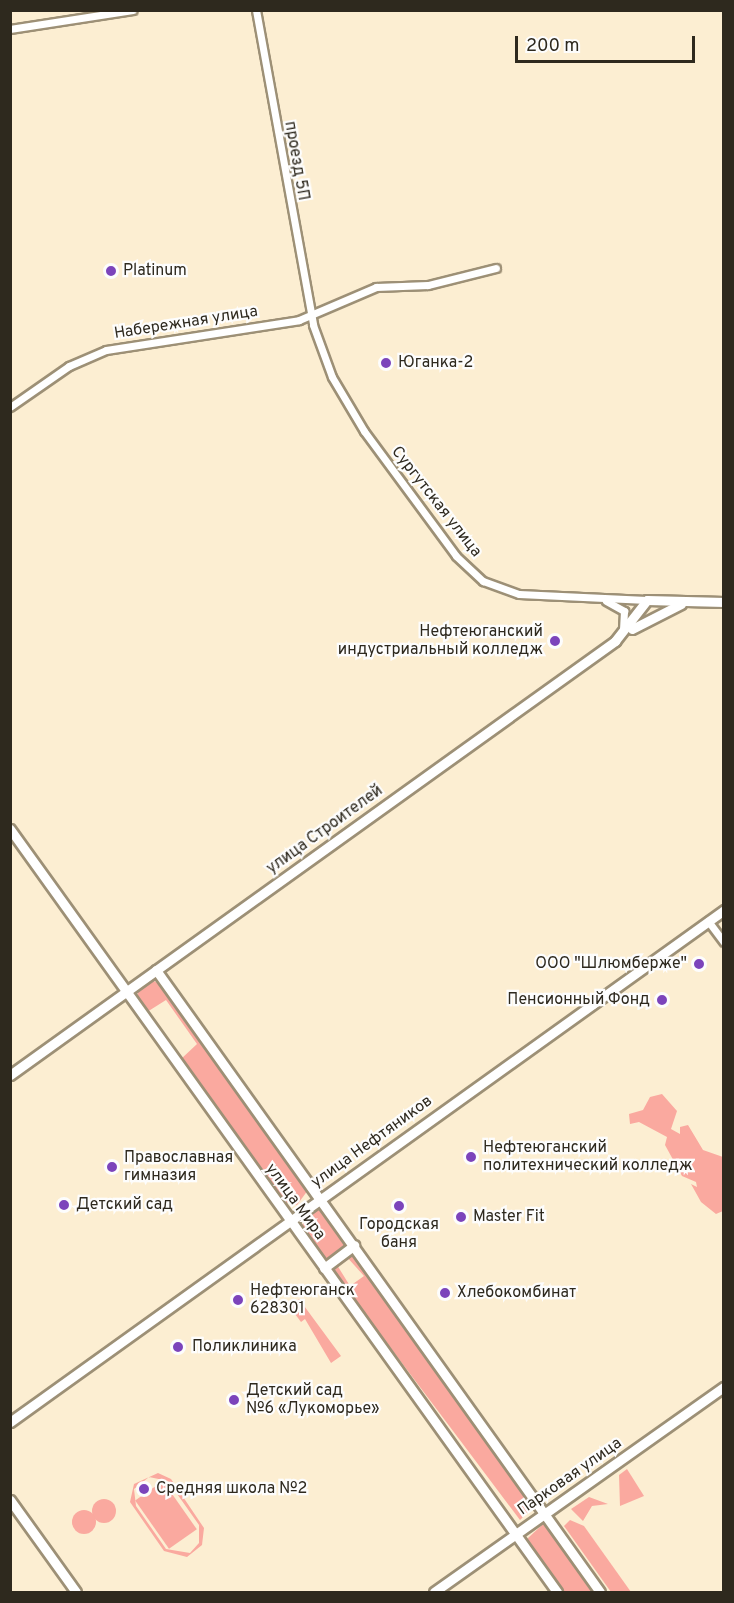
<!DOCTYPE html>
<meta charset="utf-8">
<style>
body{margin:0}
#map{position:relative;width:734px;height:1603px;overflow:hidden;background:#fceed2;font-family:Overpass,sans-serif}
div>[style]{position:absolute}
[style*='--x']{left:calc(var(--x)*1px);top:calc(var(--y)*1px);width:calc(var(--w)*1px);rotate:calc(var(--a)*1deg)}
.green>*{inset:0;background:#faa99f;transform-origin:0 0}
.round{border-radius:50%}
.roads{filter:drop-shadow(2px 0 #9d9076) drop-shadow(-2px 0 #9d9076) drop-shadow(0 2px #9d9076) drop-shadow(0 -2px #9d9076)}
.minor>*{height:7px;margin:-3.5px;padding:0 3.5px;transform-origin:3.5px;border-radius:3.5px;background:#fff}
.major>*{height:9px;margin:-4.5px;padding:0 4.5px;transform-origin:4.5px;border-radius:4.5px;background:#fff}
.dots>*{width:16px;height:16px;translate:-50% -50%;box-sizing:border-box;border:3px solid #fdfdfd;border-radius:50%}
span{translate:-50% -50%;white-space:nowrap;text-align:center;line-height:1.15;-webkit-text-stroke:4.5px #fdfdfd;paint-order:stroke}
.street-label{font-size:16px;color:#2e291e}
.poi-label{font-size:16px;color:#2e291e}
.left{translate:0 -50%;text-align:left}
.right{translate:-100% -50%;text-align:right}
.frame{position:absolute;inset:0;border:12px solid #2e291e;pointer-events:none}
.scale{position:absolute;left:515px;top:36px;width:180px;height:27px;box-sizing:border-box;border:3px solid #2e291e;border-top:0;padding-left:8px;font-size:18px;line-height:21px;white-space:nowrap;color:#2e291e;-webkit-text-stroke:4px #fdfdfd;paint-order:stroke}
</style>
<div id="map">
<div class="green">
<div style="clip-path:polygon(152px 980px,163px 986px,308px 1190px,297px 1205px,281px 1201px,180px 1060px,197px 1044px,166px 1000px,147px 1012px,137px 1000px,138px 991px)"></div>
<div style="clip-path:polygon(662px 1094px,677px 1111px,671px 1129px,680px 1134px,680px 1127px,688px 1125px,703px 1150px,723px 1157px,723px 1211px,716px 1214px,701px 1202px,691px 1184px,697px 1187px,696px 1182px,682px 1176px,665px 1145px,667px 1137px,639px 1122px,630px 1124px,629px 1114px,643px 1110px,650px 1097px)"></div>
<div style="clip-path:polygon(321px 1207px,349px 1243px,325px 1261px,302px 1227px,305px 1216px)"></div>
<div style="clip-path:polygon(354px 1252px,534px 1507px,520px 1520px,332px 1270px,337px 1265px,350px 1286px,364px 1276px,346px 1256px)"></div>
<div style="clip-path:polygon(299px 1299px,341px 1356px,331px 1363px,305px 1319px,301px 1322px,289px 1306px)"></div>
<div style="clip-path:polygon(627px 1469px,644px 1496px,620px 1506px,619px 1475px)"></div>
<div style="clip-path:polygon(evenodd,158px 1473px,171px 1479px,204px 1528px,202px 1545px,187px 1557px,164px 1551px,130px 1502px,134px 1484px,158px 1473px,149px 1477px,168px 1481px,199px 1525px,199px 1543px,190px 1553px,166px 1549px,136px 1506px,134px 1489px,149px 1477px)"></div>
<div style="left:163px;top:1481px;width:59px;height:34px;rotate:55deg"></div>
<div style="clip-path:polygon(589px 1497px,608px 1504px,592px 1506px,583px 1521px,571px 1509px)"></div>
<div class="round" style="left:92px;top:1499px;width:24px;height:24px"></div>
<div class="round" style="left:72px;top:1510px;width:24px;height:24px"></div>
<div style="clip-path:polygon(570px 1520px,584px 1526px,631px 1592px,611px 1592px,564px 1526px)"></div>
<div style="clip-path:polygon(543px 1524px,549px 1526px,596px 1592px,563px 1592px,527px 1539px)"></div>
</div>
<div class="roads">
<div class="minor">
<div style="--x:256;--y:10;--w:320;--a:79.7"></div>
<div style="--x:313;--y:325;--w:55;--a:69.9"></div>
<div style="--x:332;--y:377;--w:63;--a:59.3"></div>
<div style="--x:364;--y:431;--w:155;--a:53.6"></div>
<div style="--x:456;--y:556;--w:37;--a:43"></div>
<div style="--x:483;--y:581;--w:38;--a:20"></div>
<div style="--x:519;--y:594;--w:128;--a:2.7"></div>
<div style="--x:10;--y:29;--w:124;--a:-8.8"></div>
<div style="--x:10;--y:407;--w:72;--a:-34.8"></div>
<div style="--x:69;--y:366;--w:40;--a:-23.4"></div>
<div style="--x:106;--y:350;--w:195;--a:-8.8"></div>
<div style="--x:299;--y:320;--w:84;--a:-23.2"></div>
<div style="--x:376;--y:287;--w:52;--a:-2.2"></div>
<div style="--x:428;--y:285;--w:70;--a:-14"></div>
<div style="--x:606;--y:601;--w:21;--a:29"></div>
<div style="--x:624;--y:611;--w:18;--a:93"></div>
<div style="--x:708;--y:921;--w:26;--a:53"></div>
</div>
<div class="major">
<div style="--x:632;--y:629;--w:55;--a:-27"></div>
<div style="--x:10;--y:829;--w:939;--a:54.36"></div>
<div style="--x:156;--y:970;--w:764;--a:54.48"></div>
<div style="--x:10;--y:1075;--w:745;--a:-35.65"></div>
<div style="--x:615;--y:641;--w:52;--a:-52"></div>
<div style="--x:647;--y:600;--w:77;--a:1.5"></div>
<div style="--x:324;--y:1268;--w:38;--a:-37"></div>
<div style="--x:10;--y:1422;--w:879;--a:-35.64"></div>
<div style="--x:10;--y:1500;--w:113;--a:54.3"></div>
<div style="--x:434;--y:1592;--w:355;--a:-35.3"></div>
</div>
</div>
<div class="dots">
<div style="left:111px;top:271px;background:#7c44bb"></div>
<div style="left:386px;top:363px;background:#7c44bb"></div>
<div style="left:555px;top:641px;background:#7c44bb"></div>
<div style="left:699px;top:964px;background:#7c44bb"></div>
<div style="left:662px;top:1000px;background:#7c44bb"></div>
<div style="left:471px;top:1157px;background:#7c44bb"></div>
<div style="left:112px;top:1167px;background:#7c44bb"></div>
<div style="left:64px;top:1205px;background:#7c44bb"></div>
<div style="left:399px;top:1206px;background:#7c44bb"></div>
<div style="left:461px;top:1217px;background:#7c44bb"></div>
<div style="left:445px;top:1293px;background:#7c44bb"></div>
<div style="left:238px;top:1300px;background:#7c44bb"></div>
<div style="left:178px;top:1347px;background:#7c44bb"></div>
<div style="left:234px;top:1400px;background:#7c44bb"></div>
<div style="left:144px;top:1489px;background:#7c44bb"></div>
</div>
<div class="street-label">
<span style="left:296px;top:161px;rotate:80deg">проезд 5П</span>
<span style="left:186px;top:323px;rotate:-9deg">Набережная улица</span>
<span style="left:436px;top:502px;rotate:52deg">Сургутская улица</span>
<span style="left:325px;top:830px;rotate:-36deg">улица Строителей</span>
<span style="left:372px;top:1142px;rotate:-36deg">улица Нефтяников</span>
<span style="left:295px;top:1202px;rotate:54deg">улица Мира</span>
<span style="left:570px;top:1477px;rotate:-35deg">Парковая улица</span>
</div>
<div class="poi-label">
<span class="left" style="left:123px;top:271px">Platinum</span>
<span class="left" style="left:398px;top:363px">Юганка-2</span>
<span class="right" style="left:543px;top:641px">Нефтеюганский<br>индустриальный колледж</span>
<span class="right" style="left:687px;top:964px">ООО "Шлюмберже"</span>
<span class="right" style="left:650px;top:1000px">Пенсионный Фонд</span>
<span class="left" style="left:483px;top:1157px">Нефтеюганский<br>политехнический колледж</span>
<span class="left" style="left:124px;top:1167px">Православная<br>гимназия</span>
<span class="left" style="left:76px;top:1205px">Детский сад</span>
<span class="left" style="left:473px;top:1217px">Master Fit</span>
<span style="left:399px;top:1234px">Городская<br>баня</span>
<span class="left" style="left:250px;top:1300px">Нефтеюганск<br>628301</span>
<span class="left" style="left:457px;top:1293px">Хлебокомбинат</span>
<span class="left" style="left:192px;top:1347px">Поликлиника</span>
<span class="left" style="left:246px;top:1400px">Детский сад<br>№6 «Лукоморье»</span>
<span class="left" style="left:156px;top:1489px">Средняя школа №2</span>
</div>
<div class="frame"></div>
<div class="scale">200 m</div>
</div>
